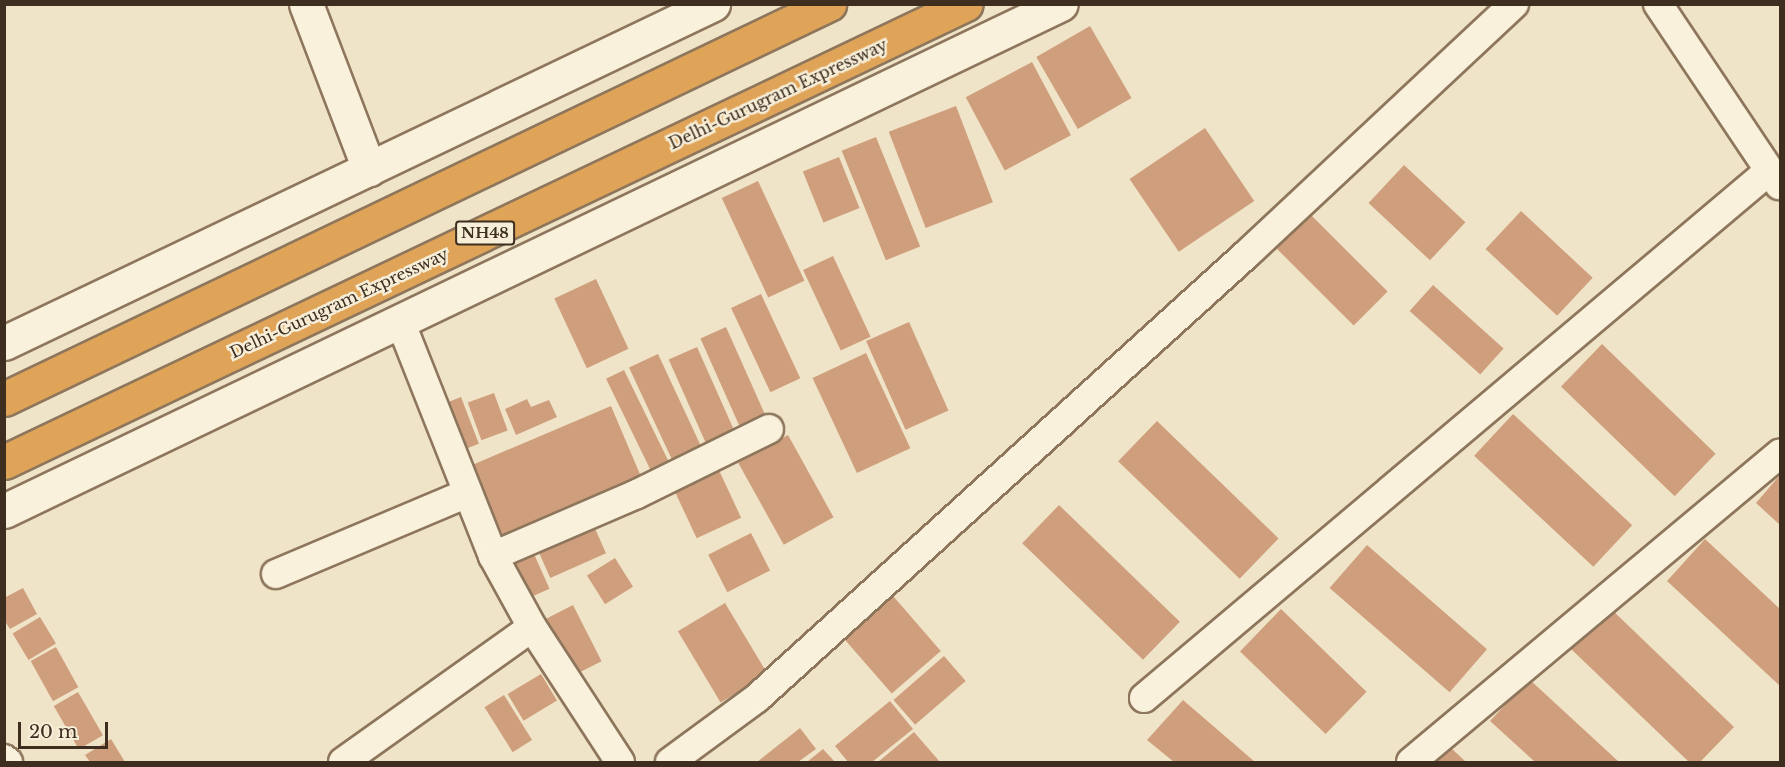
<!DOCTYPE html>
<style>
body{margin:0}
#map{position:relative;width:1785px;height:767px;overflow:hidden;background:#f0e4c8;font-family:"Libre Baskerville",serif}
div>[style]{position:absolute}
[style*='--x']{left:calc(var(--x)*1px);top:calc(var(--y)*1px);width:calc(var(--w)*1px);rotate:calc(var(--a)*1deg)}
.building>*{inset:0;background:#cf9f7d;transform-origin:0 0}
.roads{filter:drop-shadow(2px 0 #8d765c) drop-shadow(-2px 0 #8d765c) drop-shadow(0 2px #8d765c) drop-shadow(0 -2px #8d765c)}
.minor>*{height:28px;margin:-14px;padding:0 14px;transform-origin:14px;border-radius:14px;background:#faf1dc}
.tertiary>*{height:33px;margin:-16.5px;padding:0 16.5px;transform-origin:16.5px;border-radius:16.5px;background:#faf1dc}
.secondary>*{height:33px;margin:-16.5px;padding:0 16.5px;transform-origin:16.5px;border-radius:16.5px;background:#faf1dc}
.motorway>*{height:33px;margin:-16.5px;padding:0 16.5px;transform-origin:16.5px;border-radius:16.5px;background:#e0a458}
span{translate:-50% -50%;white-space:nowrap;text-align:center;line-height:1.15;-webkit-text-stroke:5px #f7eed8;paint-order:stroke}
.shield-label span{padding:2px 4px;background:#f7eed8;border:2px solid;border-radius:4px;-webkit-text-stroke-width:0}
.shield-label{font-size:15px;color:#3d2e20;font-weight:700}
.street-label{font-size:16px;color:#3d2e20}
.frame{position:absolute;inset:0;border:6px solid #3d2e20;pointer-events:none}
.scale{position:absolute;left:18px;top:722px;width:90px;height:27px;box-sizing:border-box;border:3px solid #3d2e20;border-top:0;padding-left:8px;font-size:18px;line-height:21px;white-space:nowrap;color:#3d2e20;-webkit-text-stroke:4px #f7eed8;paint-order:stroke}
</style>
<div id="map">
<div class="building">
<div style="left:1090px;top:26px;width:83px;height:62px;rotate:60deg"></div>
<div style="left:1032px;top:62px;width:83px;height:75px;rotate:62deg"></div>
<div style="left:956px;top:106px;width:103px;height:72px;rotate:69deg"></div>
<div style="left:1205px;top:128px;width:88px;height:91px;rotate:56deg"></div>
<div style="left:876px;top:137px;width:118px;height:37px;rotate:68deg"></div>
<div style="left:839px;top:157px;width:55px;height:39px;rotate:68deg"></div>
<div style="left:1404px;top:165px;width:84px;height:52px;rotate:43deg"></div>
<div style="left:758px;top:181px;width:110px;height:40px;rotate:65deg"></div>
<div style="left:1307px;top:211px;width:114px;height:48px;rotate:45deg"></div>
<div style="left:1521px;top:211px;width:98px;height:52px;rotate:43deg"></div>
<div style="left:833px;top:256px;width:89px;height:33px;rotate:65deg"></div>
<div style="left:596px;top:279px;width:77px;height:46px;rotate:65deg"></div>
<div style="left:1433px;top:285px;width:95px;height:35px;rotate:42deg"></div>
<div style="left:761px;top:294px;width:93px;height:33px;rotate:65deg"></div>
<div style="left:909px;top:322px;width:97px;height:47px;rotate:66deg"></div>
<div style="left:726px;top:327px;width:108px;height:28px;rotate:66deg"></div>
<div style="left:1602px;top:344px;width:158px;height:59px;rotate:44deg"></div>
<div style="left:697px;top:347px;width:103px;height:31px;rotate:66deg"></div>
<div style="left:866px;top:353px;width:105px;height:59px;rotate:65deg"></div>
<div style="left:658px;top:354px;width:112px;height:32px;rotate:65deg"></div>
<div style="left:624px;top:370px;width:111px;height:20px;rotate:64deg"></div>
<div style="left:494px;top:393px;width:40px;height:28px;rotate:70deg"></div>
<div style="left:461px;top:397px;width:50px;height:18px;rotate:69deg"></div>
<div style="clip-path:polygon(527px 399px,531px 407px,549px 400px,557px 417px,516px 435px,505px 409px)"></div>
<div style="left:611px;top:406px;width:84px;height:159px;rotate:67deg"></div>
<div style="left:1513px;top:414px;width:163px;height:57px;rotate:43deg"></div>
<div style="left:1157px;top:421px;width:169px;height:56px;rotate:44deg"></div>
<div style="left:788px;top:435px;width:94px;height:57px;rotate:61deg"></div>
<div style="left:717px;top:466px;width:57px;height:49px;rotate:65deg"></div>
<div style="clip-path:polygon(1780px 475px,1780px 525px,1756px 503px)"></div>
<div style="left:1059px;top:505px;width:168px;height:53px;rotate:44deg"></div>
<div style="left:593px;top:524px;width:32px;height:61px;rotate:66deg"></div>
<div style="left:751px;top:533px;width:42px;height:48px;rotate:63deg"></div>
<div style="clip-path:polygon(1705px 539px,1780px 609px,1780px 686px,1667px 581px)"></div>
<div style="left:530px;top:545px;width:48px;height:30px;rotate:66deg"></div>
<div style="left:1367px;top:545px;width:159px;height:57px;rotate:41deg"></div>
<div style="left:615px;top:558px;width:34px;height:33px;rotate:58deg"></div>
<div style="clip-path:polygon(23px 588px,37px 614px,10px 629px,4px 620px,4px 598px)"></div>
<div style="left:887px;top:589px;width:82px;height:65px;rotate:49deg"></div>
<div style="left:725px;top:603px;width:83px;height:55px;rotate:59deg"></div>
<div style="left:573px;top:605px;width:63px;height:39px;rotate:63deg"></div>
<div style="clip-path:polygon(1610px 608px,1734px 727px,1700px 762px,1689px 762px,1571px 649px)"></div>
<div style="left:1281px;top:609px;width:119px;height:59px;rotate:44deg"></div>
<div style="left:40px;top:617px;width:31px;height:32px;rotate:59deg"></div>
<div style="left:56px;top:647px;width:46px;height:29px;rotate:61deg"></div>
<div style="left:944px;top:656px;width:33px;height:67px;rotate:49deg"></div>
<div style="left:541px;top:674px;width:31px;height:39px;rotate:59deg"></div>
<div style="clip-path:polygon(1529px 679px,1619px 762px,1535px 762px,1490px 721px)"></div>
<div style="left:78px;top:692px;width:50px;height:28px;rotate:60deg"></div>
<div style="left:504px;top:695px;width:53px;height:23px;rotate:58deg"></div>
<div style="clip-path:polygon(1183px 700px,1255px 762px,1174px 762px,1147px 740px)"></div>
<div style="clip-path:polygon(890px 701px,913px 729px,872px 762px,848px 762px,835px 746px)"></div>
<div style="clip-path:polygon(800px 728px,816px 749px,798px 762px,757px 762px)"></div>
<div style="clip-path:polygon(914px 732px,940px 762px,878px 762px)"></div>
<div style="clip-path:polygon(111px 739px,125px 762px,90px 762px,85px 755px)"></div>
<div style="clip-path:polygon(1450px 747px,1466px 762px,1436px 762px)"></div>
<div style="clip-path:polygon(823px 749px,835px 762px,807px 762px)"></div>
</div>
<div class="roads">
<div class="minor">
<div style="--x:1658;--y:4;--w:218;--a:56.2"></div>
<div style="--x:400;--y:321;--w:253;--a:68.4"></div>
<div style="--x:493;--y:556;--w:81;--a:61.2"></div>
<div style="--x:532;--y:627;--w:161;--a:56.9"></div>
<div style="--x:493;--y:556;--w:157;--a:-23.3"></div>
<div style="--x:637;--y:494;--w:147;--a:-26.2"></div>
<div style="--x:276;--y:574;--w:208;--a:-22.9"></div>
<div style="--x:1144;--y:698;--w:818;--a:-40.14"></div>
<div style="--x:4;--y:759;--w:5;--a:37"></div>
<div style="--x:343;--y:762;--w:232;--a:-35.5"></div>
<div style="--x:670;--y:762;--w:108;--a:-36.3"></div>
<div style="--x:757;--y:698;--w:664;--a:-42.19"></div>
<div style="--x:1249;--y:252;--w:363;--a:-43.1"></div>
<div style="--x:1411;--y:762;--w:481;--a:-39.9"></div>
</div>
<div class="tertiary">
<div style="--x:306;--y:4;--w:177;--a:69.1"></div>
</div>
<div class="secondary">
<div style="--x:4;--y:343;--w:786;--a:-25.55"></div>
<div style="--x:4;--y:511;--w:1172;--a:-25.63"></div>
</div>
<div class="motorway">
<div style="--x:4;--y:399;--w:915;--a:-25.58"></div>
<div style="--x:4;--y:462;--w:1065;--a:-25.46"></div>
</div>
</div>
<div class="shield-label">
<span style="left:485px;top:233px">NH48</span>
</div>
<div class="street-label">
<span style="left:778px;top:94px;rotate:-25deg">Delhi-Gurugram Expressway</span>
<span style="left:339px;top:303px;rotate:-25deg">Delhi-Gurugram Expressway</span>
</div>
<div class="frame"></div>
<div class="scale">20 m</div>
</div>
